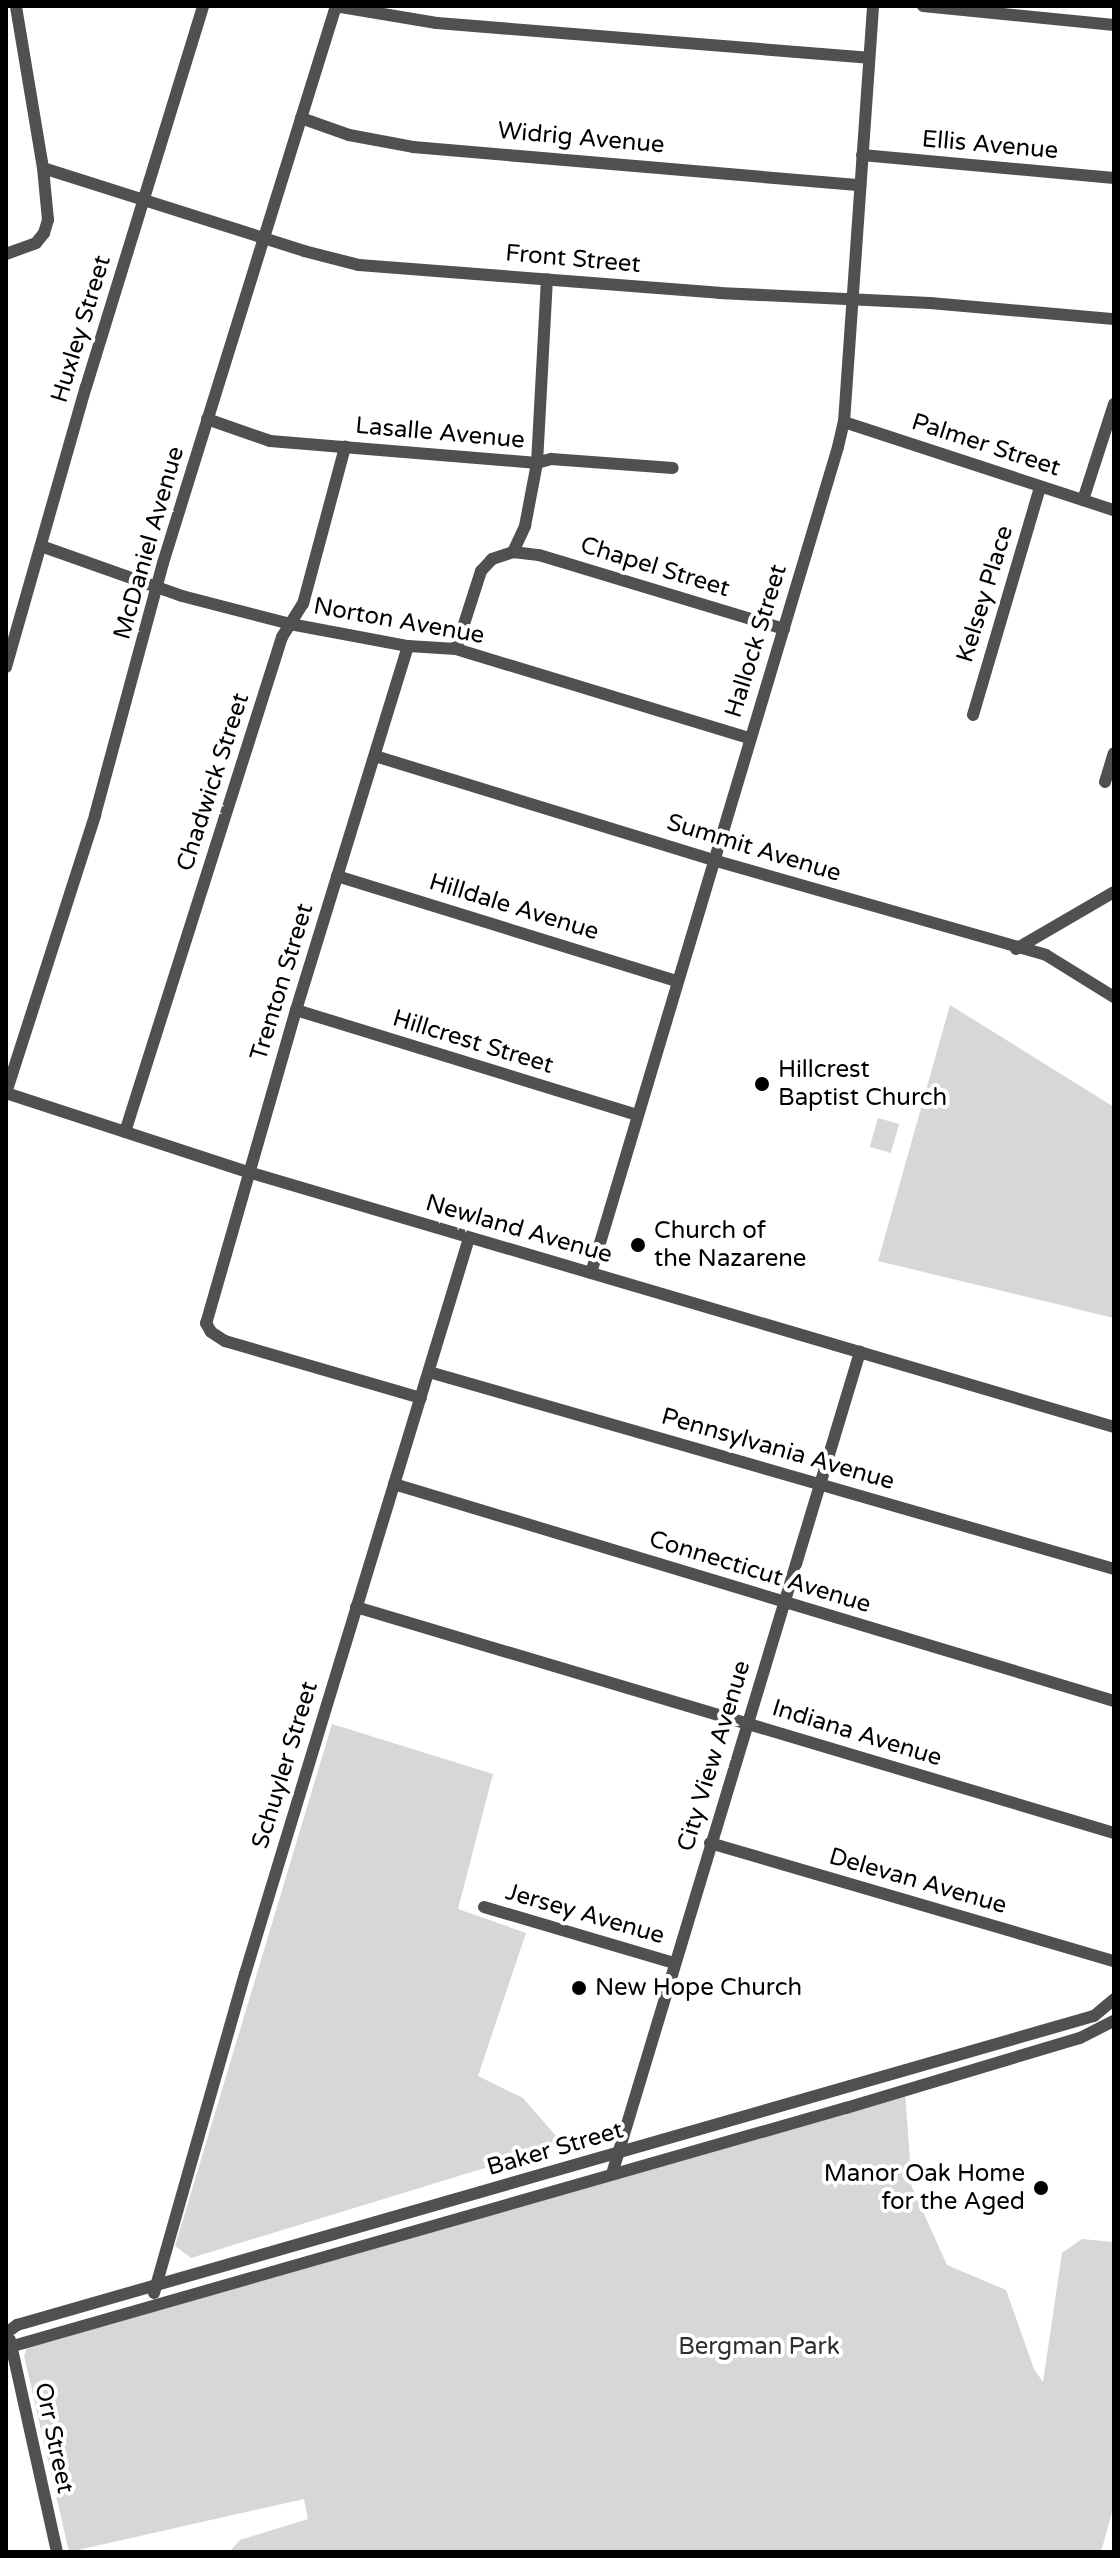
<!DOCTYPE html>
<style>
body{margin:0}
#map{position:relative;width:1120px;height:2558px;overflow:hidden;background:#fff;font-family:"Varela Round",sans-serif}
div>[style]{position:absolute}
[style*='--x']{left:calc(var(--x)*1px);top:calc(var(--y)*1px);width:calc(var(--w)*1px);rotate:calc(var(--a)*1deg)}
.green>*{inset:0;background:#d7d7d7;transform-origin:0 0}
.minor>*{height:12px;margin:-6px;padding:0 6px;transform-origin:6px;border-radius:6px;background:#505050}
.dots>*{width:22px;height:22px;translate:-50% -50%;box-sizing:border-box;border:4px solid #fff;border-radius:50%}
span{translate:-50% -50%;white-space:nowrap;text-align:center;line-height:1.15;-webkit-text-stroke:8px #fff;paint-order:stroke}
.street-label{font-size:24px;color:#000}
.poi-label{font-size:24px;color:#000}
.left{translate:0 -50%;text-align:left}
.right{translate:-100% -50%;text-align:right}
.park-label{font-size:24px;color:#2e2e2e}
.frame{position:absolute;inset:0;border:8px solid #000;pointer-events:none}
</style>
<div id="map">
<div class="green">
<div style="clip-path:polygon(950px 1005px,1114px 1107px,1114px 1318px,878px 1261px)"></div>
<div style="left:878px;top:1118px;width:22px;height:30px;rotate:16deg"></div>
<div style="clip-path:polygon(332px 1724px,493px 1774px,458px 1909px,526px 1933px,478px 2076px,523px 2098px,563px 2144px,191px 2258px,175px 2246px)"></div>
<div style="clip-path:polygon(905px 2092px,912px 2187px,947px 2265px,1006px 2290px,1034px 2369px,1043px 2382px,1062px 2253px,1082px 2239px,1114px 2242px,1114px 2505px,1101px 2552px,229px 2552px,240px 2540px,308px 2519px,304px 2499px,69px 2552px,24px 2356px,28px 2345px)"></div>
</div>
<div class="minor">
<div style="--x:335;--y:6;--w:103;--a:9.5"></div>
<div style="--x:437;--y:23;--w:433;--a:4.6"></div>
<div style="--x:923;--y:6;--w:192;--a:5.7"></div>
<div style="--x:301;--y:118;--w:51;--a:19.5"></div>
<div style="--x:349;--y:135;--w:65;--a:10.6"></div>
<div style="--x:413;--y:147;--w:449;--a:4.9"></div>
<div style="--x:862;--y:155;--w:253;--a:5.2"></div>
<div style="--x:43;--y:168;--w:274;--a:17.6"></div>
<div style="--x:304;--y:251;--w:57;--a:14.3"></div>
<div style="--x:359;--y:265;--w:361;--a:4.4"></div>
<div style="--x:719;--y:293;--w:211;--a:2.7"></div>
<div style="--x:930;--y:303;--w:185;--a:5"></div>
<div style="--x:6;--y:254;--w:32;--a:-20"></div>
<div style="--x:36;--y:243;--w:13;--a:-51"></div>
<div style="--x:44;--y:233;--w:14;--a:-73"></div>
<div style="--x:48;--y:220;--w:52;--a:-95.5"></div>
<div style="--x:43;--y:168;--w:164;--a:-99.5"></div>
<div style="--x:207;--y:419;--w:67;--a:19.2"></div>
<div style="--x:270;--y:441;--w:268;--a:4.7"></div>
<div style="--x:537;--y:463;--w:15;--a:-16"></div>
<div style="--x:551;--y:459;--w:122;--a:4.2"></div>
<div style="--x:844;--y:422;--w:284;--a:18.1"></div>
<div style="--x:1083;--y:500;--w:101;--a:-72.1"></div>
<div style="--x:41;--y:546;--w:150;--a:19.5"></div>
<div style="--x:182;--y:596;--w:112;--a:14.5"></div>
<div style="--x:290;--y:624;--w:120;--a:10.6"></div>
<div style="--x:408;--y:646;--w:48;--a:3.6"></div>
<div style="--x:456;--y:649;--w:306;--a:16.9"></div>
<div style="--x:513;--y:552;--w:26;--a:7"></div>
<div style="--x:539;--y:555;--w:256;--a:16.8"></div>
<div style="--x:408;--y:646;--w:381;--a:107.1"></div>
<div style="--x:296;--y:1010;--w:326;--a:106"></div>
<div style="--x:206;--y:1323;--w:10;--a:61"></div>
<div style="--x:211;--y:1332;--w:17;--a:33"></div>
<div style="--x:225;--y:1341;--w:204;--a:16.2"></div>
<div style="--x:456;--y:649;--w:82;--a:-72.2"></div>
<div style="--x:481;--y:571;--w:16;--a:-47"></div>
<div style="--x:492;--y:559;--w:22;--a:-18"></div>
<div style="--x:513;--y:552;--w:29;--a:-65"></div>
<div style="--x:525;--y:526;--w:64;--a:-79.2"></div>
<div style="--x:537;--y:463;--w:184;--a:-86.9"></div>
<div style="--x:6;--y:667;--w:291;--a:-74.1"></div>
<div style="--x:86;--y:387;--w:399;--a:-72.9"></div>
<div style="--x:973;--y:715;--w:238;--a:-73.6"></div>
<div style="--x:375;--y:756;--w:354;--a:17.1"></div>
<div style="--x:713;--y:860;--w:346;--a:15.9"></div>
<div style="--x:1046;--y:955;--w:80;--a:31.7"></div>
<div style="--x:1105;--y:782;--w:30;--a:-73"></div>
<div style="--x:337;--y:876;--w:356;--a:17.2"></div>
<div style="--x:1016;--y:949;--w:113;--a:-30.2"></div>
<div style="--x:296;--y:1010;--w:357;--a:17.1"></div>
<div style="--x:6;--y:1093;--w:255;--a:18.1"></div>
<div style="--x:248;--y:1172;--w:903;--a:16.41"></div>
<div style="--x:6;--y:1093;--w:292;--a:-72.2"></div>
<div style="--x:95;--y:815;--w:261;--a:-74.9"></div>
<div style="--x:163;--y:563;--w:583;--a:-72.75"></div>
<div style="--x:125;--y:1132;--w:519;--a:-72.4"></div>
<div style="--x:282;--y:637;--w:39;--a:-58"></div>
<div style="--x:303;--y:604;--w:163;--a:-75"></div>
<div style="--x:591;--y:1273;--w:862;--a:-73.35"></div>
<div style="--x:838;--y:447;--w:26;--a:-77"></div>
<div style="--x:844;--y:422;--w:417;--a:-86"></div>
<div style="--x:429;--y:1372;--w:713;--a:16.04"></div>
<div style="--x:394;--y:1484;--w:752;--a:16.77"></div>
<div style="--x:356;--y:1607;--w:791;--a:16.6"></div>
<div style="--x:710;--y:1843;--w:421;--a:16.3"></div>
<div style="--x:484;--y:1907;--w:198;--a:16.4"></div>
<div style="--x:612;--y:2174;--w:859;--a:-73.21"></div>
<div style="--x:154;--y:2293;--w:332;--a:-74.1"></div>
<div style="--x:245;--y:1974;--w:769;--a:-73.07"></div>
<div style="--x:6;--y:2333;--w:14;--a:-36"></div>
<div style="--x:17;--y:2325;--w:1120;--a:-16.01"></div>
<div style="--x:1094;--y:2016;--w:26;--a:-40"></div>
<div style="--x:10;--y:2340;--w:217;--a:77.5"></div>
<div style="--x:6;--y:2348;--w:874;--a:-15.95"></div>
<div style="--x:846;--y:2108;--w:244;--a:-16.7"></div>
<div style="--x:1080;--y:2038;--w:38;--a:-27"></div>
</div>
<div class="dots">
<div style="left:762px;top:1084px;background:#000"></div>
<div style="left:638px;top:1245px;background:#000"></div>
<div style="left:579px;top:1988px;background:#000"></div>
<div style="left:1041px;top:2188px;background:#000"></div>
</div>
<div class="street-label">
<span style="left:581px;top:138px;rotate:5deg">Widrig Avenue</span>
<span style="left:990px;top:145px;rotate:5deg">Ellis Avenue</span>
<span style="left:573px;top:259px;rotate:5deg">Front Street</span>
<span style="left:81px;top:329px;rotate:-73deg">Huxley Street</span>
<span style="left:440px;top:433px;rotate:5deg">Lasalle Avenue</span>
<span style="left:986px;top:445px;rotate:18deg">Palmer Street</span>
<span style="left:149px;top:543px;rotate:-74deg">McDaniel Avenue</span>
<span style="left:655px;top:567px;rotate:17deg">Chapel Street</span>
<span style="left:985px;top:594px;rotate:-73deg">Kelsey Place</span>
<span style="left:399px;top:621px;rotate:10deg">Norton Avenue</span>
<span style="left:756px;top:641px;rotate:-73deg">Hallock Street</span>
<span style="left:213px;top:782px;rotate:-72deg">Chadwick Street</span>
<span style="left:754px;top:848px;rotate:17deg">Summit Avenue</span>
<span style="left:514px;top:907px;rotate:17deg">Hilldale Avenue</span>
<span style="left:282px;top:982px;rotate:-73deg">Trenton Street</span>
<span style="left:473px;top:1042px;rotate:17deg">Hillcrest Street</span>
<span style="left:519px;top:1229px;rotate:16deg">Newland Avenue</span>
<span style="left:778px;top:1449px;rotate:16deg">Pennsylvania Avenue</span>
<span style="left:760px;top:1572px;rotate:17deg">Connecticut Avenue</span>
<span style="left:857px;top:1733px;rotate:17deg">Indiana Avenue</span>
<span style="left:714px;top:1756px;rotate:-73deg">City View Avenue</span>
<span style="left:285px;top:1765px;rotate:-73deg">Schuyler Street</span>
<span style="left:918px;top:1881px;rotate:16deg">Delevan Avenue</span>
<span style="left:585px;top:1914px;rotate:16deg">Jersey Avenue</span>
<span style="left:555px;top:2149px;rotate:-16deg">Baker Street</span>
<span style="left:54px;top:2438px;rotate:78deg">Orr Street</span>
</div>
<div class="poi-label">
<span class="left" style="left:778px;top:1084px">Hillcrest<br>Baptist Church</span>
<span class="left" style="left:654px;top:1245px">Church of<br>the Nazarene</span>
<span class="left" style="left:595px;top:1988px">New Hope Church</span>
<span class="right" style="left:1025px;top:2188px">Manor Oak Home<br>for the Aged</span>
</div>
<div class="park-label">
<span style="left:759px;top:2347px">Bergman Park</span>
</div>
<div class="frame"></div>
</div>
